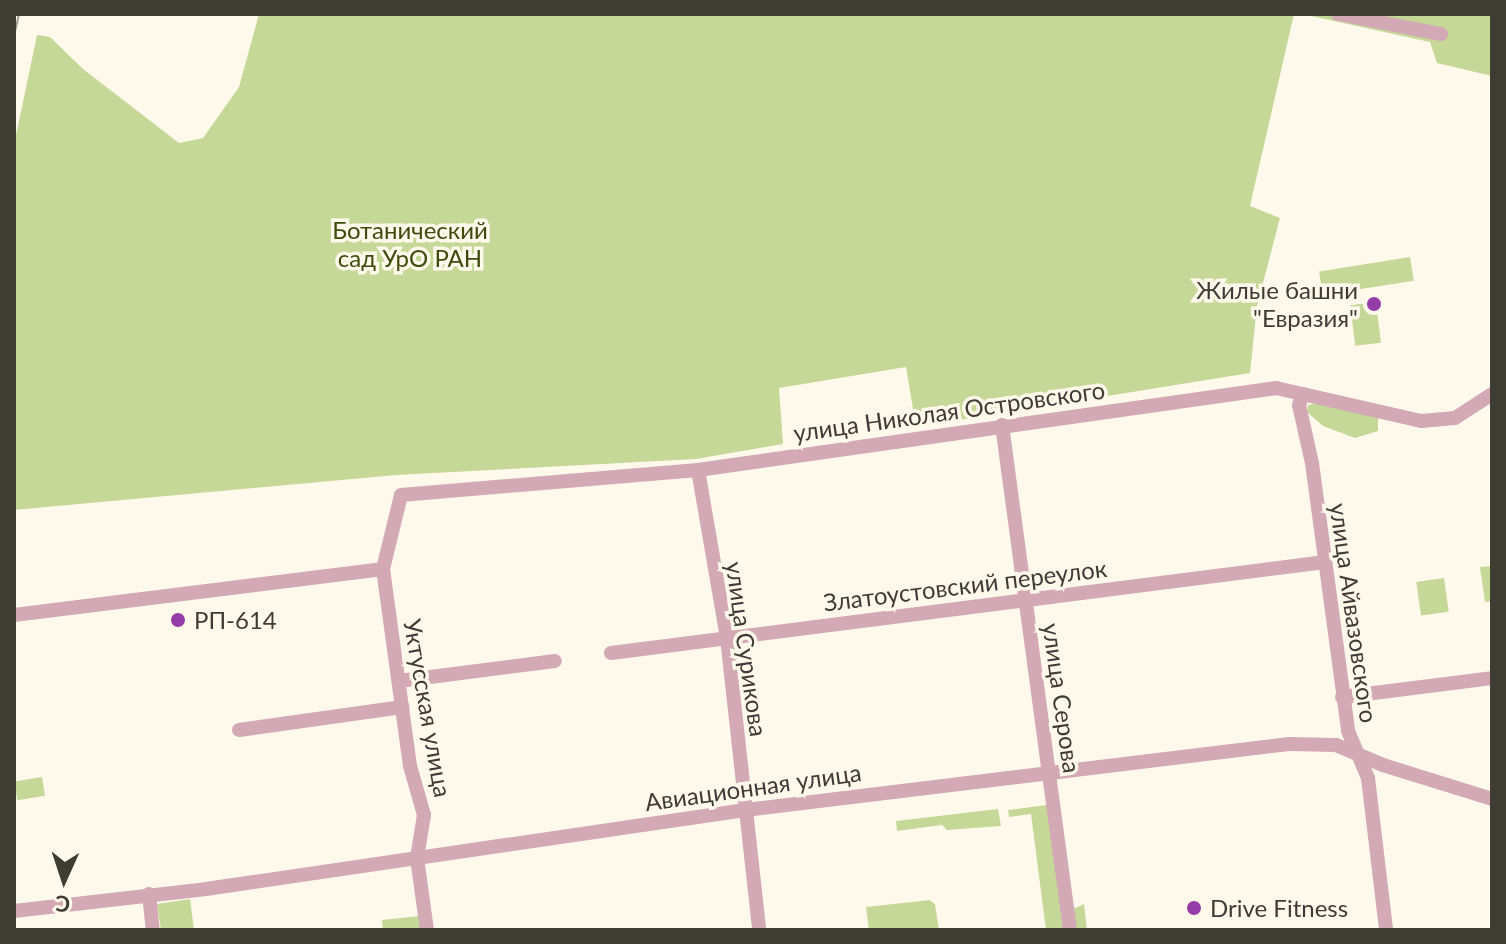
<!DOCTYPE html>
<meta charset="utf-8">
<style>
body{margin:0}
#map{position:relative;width:1506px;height:944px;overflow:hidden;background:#fff9ec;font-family:Lato,sans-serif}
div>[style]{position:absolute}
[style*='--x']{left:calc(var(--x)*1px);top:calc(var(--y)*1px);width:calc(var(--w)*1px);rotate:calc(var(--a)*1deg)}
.green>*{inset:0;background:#c5d898;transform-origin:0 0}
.minor>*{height:14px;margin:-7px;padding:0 7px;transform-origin:7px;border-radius:7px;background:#d2a9b5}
.tram>*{height:2px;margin:-1px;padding:0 1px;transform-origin:1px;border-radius:1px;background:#a09c91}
.dots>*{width:22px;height:22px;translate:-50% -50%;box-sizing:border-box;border:4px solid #fff9ec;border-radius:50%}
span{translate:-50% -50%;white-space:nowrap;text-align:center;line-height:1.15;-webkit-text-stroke:7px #fff9ec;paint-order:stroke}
.park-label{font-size:24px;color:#3d4b0d}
.poi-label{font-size:24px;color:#3f3c33}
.right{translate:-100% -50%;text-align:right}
.left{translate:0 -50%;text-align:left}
.street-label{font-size:24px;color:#3f3c33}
.frame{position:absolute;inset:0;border:16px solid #3f3c33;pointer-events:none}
.north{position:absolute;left:24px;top:840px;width:80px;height:80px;-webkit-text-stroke:6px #fff9ec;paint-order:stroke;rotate:183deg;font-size:22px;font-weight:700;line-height:32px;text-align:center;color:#3f3c33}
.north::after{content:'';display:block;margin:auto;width:28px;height:36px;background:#3f3c33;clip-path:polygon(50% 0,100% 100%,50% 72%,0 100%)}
</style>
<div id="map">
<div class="green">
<div style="clip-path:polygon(259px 14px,1294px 14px,1250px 206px,1280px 218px,1257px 306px,1250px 373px,916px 427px,906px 367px,779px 388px,783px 444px,696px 459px,396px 475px,14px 510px,14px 145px,37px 35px,50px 37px,83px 69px,179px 143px,203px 138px,239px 87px)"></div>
<div style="clip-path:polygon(1302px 14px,1492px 14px,1492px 76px,1437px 63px,1430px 42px)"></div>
<div style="left:1410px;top:257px;width:24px;height:92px;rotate:81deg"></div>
<div style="left:1376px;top:302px;width:41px;height:26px;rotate:83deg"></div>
<div style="clip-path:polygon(1322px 402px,1378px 417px,1378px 431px,1355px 438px,1323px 426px,1307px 412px,1308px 405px)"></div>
<div style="clip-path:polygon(1492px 566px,1492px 601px,1485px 602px,1480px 567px)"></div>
<div style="left:1444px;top:578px;width:34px;height:28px;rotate:82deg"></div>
<div style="left:42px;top:777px;width:19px;height:28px;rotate:81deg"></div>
<div style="clip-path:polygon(1047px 805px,1065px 930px,1046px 930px,1031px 814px,1009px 817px,1008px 810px)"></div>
<div style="clip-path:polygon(998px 809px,1001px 826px,947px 830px,942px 825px,897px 831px,896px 821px)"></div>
<div style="clip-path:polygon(190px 899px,194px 930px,161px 930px,157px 904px)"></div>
<div style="clip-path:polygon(930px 900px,935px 904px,939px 930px,869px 930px,866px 907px)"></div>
<div style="clip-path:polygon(1084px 904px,1087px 930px,1076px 930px,1073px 909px)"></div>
<div style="clip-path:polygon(420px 916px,421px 930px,383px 930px,382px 920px)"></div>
</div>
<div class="minor">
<div style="--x:1338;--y:14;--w:105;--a:11"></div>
<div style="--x:1303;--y:394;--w:12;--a:110"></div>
<div style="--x:1299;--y:405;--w:59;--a:77.4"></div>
<div style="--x:1312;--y:463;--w:270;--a:82.3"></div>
<div style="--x:1348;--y:731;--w:51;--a:66.9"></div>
<div style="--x:1368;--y:778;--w:153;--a:83.2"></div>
<div style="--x:1002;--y:425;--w:510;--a:82.33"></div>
<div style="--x:698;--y:470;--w:170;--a:80.2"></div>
<div style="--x:727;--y:638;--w:294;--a:83.7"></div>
<div style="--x:14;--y:615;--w:372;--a:-7.1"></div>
<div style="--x:611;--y:653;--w:720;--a:-7.26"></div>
<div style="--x:399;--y:681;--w:157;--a:-7.3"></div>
<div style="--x:1342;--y:697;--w:151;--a:-7.2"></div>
<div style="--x:239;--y:730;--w:165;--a:-8"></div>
<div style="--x:149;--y:894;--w:36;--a:84"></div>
<div style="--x:14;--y:911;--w:193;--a:-6.5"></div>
<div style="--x:206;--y:889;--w:545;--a:-8.34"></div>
<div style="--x:745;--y:810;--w:548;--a:-6.92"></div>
<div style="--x:1289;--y:744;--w:47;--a:1.2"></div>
<div style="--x:1336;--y:745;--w:51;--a:23.1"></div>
<div style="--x:1383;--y:765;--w:114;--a:17.3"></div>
<div style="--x:427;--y:930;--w:73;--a:-97.9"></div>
<div style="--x:417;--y:858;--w:44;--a:-80.8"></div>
<div style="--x:424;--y:815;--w:51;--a:-105.9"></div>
<div style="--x:410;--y:766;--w:199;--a:-97.8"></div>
<div style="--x:383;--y:569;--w:76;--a:-76.3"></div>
<div style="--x:401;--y:495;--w:298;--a:-4.8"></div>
<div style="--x:698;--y:470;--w:584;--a:-8.07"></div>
<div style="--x:1276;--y:388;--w:149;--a:12.8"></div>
<div style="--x:1421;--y:421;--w:34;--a:-5"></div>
<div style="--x:1455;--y:418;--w:44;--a:-33"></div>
</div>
<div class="tram">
<div style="--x:14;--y:36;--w:23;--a:-77"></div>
</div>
<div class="dots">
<div style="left:1374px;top:304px;background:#943ca8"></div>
<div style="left:178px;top:620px;background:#943ca8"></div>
<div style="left:1194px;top:908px;background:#943ca8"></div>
</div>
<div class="park-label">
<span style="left:410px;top:244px">Ботанический<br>сад УрО РАН</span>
</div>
<div class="poi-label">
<span class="right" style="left:1358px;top:304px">Жилые башни<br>"Евразия"</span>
<span class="left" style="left:194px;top:620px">РП-614</span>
<span class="left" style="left:1210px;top:908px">Drive Fitness</span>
</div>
<div class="street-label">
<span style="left:949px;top:411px;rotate:-8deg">улица Николая Островского</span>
<span style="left:965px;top:585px;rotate:-7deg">Златоустовский переулок</span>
<span style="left:1354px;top:613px;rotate:82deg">улица Айвазовского</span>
<span style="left:747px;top:649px;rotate:82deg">улица Сурикова</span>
<span style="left:1062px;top:698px;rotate:82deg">улица Серова</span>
<span style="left:428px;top:708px;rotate:80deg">Уктусская улица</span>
<span style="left:753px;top:787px;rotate:-8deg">Авиационная улица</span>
</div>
<div class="frame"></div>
<div class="north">С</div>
</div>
